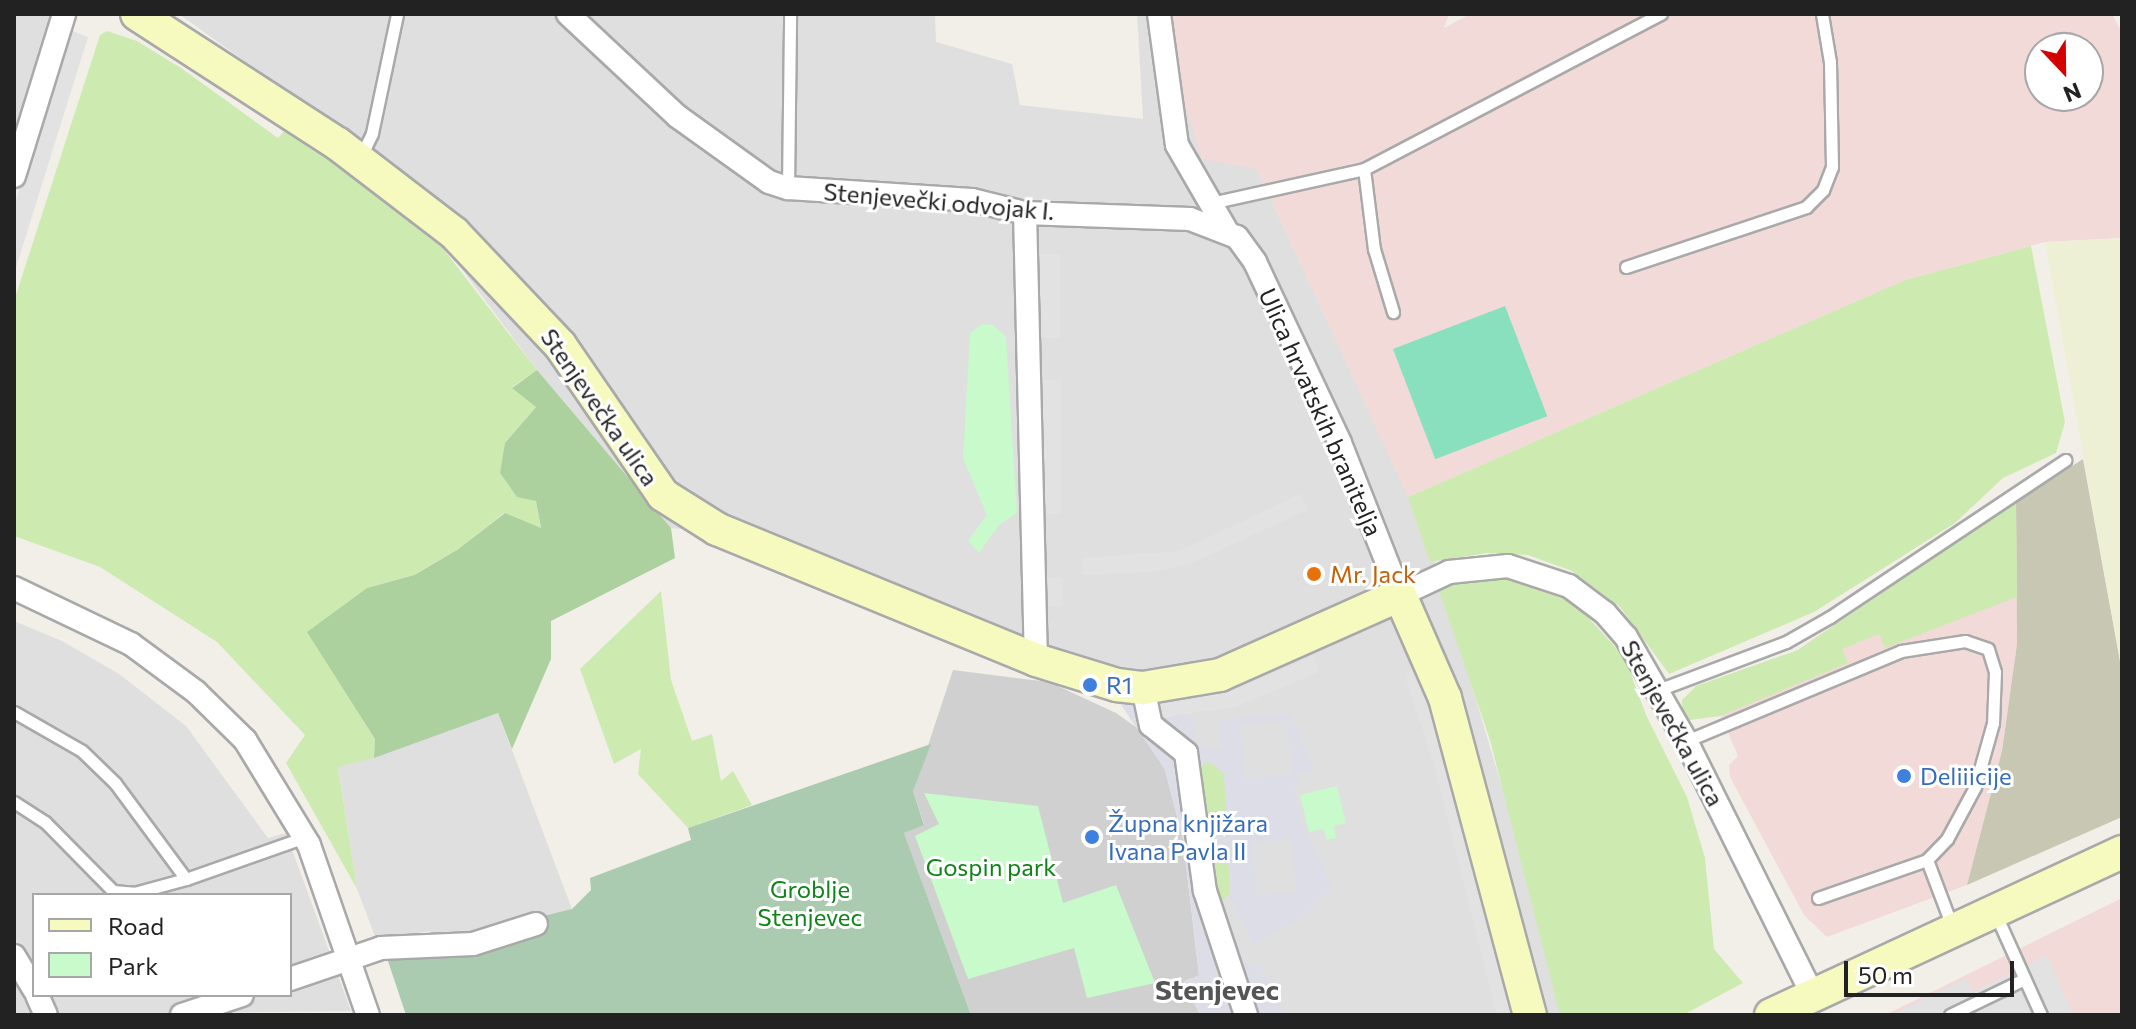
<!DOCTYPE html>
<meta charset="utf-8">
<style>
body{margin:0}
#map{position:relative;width:2136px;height:1029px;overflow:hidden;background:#f2efe9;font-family:Commissioner,sans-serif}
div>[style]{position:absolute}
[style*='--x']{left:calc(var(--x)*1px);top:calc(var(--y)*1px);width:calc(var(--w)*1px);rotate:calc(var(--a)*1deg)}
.residential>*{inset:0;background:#e0dfdf}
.commercial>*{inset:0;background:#f2dad9}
.religious>*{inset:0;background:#d0d0d0}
.construction>*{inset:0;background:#c7c7b4}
.farmland>*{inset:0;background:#eef0d5}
.grass>*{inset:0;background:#cdebb0}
.forest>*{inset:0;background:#add19e}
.cemetery>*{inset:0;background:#aacbaf}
.park>*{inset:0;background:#c8facc}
.pitch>*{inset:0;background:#88e0be;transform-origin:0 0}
.parking>*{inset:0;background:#e2e2e2;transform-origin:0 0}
.plaza>*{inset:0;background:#dddde8}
.roads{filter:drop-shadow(2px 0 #a9a9a9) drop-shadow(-2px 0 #a9a9a9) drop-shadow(0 2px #a9a9a9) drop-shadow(0 -2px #a9a9a9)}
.lane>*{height:11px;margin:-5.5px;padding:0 5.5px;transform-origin:5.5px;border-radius:5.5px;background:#fff}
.street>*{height:22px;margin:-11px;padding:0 11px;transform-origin:11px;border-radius:11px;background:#fff}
.secondary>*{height:32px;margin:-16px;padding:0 16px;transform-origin:16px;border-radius:16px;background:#f7fabf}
.dots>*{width:22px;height:22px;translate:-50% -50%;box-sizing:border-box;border:4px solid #fff;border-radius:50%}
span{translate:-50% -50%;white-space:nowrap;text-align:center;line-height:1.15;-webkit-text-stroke:6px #fff;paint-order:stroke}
.street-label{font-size:24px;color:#222}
.food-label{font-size:24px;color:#c56008}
.left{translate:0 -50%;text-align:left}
.shop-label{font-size:24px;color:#366cbe}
.park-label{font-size:24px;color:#0c8416}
.quarter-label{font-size:28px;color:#555;font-weight:700}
.frame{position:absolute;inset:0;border:16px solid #222;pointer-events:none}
.legend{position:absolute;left:32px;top:893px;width:260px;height:104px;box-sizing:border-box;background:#fff;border:2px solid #a7a7a7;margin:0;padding:10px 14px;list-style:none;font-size:24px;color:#222}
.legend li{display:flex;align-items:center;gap:16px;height:40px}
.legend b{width:40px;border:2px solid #a7a7a7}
.north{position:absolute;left:2024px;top:32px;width:80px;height:80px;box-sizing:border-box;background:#fff;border:2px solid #a7a7a7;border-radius:50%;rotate:158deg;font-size:22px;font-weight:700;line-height:32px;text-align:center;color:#222}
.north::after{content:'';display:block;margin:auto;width:28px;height:36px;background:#d40000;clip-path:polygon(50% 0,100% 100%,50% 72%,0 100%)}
.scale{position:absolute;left:1844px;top:961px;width:170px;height:36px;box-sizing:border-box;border:4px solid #222;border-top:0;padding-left:10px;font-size:24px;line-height:28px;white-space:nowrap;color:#222;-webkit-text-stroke:6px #fff;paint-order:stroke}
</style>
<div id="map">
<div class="residential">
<div style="clip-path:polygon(14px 14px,50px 14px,14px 132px)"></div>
<div style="clip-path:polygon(179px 14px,935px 14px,936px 42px,1012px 64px,1020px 105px,1143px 119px,1137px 14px,1165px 14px,1257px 169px,1428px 539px,1570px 1015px,1258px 1015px,1215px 906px,1195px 757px,1147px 673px,1069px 662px,763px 537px,671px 528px,537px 370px,380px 159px)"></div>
<div style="clip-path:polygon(evenodd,14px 621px,62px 641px,119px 674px,186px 726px,268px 838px,286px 833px,351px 1011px,14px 1015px,14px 621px,34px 895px,290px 895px,290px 995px,34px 995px,34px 895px)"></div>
<div style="clip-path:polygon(498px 713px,572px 909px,512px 929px,435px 940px,430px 931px,376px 939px,357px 889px,338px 766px)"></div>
</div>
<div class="commercial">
<div style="clip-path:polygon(evenodd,1168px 14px,1449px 14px,1444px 28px,1470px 14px,2112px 14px,2122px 33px,2122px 238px,2045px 242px,1905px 280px,1408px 497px,1257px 169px,1202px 159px,1167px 49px,1168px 14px,2040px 48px,2088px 48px,2088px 96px,2040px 96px,2040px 48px)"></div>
<div style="clip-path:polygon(2016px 502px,2017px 644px,2002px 751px,1967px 885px,1827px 937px,1804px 915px,1730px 777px,1729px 765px,1738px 756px,1716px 705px)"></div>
<div style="clip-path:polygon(2122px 898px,2122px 1015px,1885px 1015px,2045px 936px)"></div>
</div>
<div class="religious">
<div style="clip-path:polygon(953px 670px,1049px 682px,1116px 713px,1147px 735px,1165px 770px,1183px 839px,1199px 976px,1184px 982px,1200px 1015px,971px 1015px,904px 833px,924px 824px,913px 791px)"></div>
</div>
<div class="construction">
<div style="clip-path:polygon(2083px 459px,2122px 672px,2122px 817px,1967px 885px,2002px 751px,2017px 644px,2016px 502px)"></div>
</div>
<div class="farmland">
<div style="clip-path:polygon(2122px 238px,2122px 672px,2045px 242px)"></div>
</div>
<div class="grass">
<div style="clip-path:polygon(107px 31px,137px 41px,181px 68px,278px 138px,286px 129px,374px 191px,441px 246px,537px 370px,512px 387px,536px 407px,505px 443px,536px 501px,541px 529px,504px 513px,457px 550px,413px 575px,367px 588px,308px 632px,375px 739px,374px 758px,338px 767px,357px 889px,286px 763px,305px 735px,217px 642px,100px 567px,14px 536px,14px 301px,100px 35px)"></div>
<div style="clip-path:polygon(2031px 246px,2065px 422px,2056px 453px,2003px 478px,1955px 523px,1814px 612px,1669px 674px,1620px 607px,1572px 571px,1528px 555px,1488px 553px,1430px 562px,1408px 497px,1905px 280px)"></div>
<div style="clip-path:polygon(2016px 502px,2017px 597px,1885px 648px,1879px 634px,1842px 649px,1848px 663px,1720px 716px,1690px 720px,1682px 712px,1682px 700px,1696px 686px,1798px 650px)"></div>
<div style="clip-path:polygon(1490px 578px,1517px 580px,1576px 604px,1625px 658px,1646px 715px,1687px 797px,1705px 858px,1714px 949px,1743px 983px,1683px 1015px,1560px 1015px,1490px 740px,1439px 590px,1455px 582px)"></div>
<div style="clip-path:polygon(661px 591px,671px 680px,692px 741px,712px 734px,721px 781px,733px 771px,752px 805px,688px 828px,638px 774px,641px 749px,614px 764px,580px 669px)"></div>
<div style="clip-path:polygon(1208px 761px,1224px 773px,1228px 840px,1207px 823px,1199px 769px)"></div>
<div style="clip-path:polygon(1208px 840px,1228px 858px,1231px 893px,1217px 904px)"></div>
</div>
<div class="forest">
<div style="clip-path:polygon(537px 370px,671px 528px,675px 558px,551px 621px,551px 659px,512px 749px,498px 713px,374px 758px,375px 739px,307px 632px,367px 588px,414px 575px,457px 550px,505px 513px,541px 528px,536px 501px,517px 497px,500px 473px,505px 443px,536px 407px,512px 388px)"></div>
</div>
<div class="cemetery">
<div style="clip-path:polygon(931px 744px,913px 791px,924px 825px,904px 833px,971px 1015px,406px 1015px,386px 955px,572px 909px,591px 890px,590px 878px,691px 840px,688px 828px)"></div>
</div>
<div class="park">
<div style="clip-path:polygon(983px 324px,993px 325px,1006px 337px,1017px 513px,999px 525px,979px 553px,968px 541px,987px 515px,963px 458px,970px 333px)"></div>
<div style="clip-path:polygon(1337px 786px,1346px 823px,1334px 826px,1336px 838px,1327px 840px,1323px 829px,1309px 832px,1300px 795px)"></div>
<div style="clip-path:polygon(924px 793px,1038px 806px,1063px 903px,1116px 885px,1155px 983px,1087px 998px,1074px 948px,968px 979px,915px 836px,939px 824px)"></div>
</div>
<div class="pitch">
<div style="left:1505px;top:306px;width:118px;height:120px;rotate:69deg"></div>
</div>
<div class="parking">
<div style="clip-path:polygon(72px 31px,88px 37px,14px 274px,14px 206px)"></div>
<div style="left:1040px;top:254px;width:20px;height:84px"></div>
<div style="left:1041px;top:380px;width:20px;height:134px"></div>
<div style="clip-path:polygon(1301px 494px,1307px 510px,1190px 564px,1151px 572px,1082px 575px,1082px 558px,1179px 551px)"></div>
<div style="left:1063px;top:578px;width:28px;height:17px;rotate:90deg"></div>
<div style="clip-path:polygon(1314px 656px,1319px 672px,1235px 707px,1162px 717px,1159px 698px,1245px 684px)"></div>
<div style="clip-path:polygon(1420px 661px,1516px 1015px,1497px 1015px,1435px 768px,1405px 676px)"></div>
<div style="clip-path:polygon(2047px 955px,2073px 1015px,1891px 1015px,1966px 979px,1973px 992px)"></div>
</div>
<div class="plaza">
<div style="clip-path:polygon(evenodd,1115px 696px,1156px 700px,1159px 717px,1191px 715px,1196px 743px,1211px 749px,1222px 748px,1218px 720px,1290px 713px,1316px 772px,1298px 773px,1299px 783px,1294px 784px,1301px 820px,1333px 887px,1304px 917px,1253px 945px,1230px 898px,1228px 855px,1209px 841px,1217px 904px,1249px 967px,1260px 964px,1285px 1015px,1200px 1015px,1184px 981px,1199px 975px,1183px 839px,1165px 770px,1115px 696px,1287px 721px,1291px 774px,1244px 778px,1240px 725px,1287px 721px,1115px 696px,1208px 761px,1224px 773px,1228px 839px,1207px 823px,1199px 769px,1208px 761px,1115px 696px,1292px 840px,1296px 892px,1257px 895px,1253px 843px,1292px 840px)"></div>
</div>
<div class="roads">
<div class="lane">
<div style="--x:361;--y:156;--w:25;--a:-64"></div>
<div style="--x:372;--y:133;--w:122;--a:-78.1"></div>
<div style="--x:1364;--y:169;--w:81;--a:82.9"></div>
<div style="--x:1374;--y:249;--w:66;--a:73.2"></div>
<div style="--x:788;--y:188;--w:174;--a:-89.3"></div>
<div style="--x:1211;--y:203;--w:157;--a:-12.5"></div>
<div style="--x:1364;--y:169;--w:335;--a:-27.6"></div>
<div style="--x:1626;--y:267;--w:190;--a:-18.4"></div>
<div style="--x:1806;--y:207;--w:24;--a:-45"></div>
<div style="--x:1823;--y:190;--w:25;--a:-69"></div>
<div style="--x:1832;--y:167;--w:105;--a:-91.1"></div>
<div style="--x:1830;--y:62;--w:49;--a:-99.5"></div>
<div style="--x:1658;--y:690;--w:137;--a:-20.6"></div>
<div style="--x:1786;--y:642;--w:51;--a:-29.6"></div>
<div style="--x:1830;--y:617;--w:283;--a:-33.7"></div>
<div style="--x:14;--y:712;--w:78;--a:29.8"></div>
<div style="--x:82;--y:751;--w:46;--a:44.1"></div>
<div style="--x:115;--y:783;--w:119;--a:53.5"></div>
<div style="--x:1686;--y:741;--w:233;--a:-22.7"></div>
<div style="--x:1901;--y:651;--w:65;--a:-8.9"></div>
<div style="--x:1965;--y:641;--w:24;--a:19"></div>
<div style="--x:1988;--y:649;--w:24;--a:73"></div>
<div style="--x:1995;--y:672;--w:51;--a:92.2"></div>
<div style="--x:1993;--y:723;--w:66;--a:105.7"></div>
<div style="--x:1975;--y:787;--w:59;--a:118.3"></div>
<div style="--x:1947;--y:839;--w:29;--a:134"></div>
<div style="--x:14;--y:802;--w:37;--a:33"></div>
<div style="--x:45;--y:822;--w:97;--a:45.4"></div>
<div style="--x:113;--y:891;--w:21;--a:5"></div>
<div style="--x:134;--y:893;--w:54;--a:-15.1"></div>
<div style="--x:186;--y:879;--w:126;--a:-19.4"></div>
<div style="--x:1818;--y:898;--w:115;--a:-19.2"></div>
<div style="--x:1927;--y:860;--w:71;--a:69.3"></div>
<div style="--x:1996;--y:915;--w:110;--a:65.8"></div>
<div style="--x:1950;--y:1015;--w:82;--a:-25.9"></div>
</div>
<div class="street">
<div style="--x:568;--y:14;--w:149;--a:43.1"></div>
<div style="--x:677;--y:116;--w:113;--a:35.7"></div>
<div style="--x:769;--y:182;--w:20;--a:18"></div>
<div style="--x:788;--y:188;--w:184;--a:3.7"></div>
<div style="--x:972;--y:200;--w:55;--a:13.8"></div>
<div style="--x:1025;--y:213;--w:165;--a:2.1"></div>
<div style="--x:1190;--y:219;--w:50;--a:21"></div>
<div style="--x:1237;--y:237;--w:31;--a:54"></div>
<div style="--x:1255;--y:262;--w:200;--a:64.8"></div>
<div style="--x:1340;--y:443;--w:163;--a:68.5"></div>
<div style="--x:1400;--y:595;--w:54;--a:-25.1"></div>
<div style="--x:1449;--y:572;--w:59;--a:-5.8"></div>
<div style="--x:1508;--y:566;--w:64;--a:18.2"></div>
<div style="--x:1569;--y:586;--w:45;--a:36.9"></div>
<div style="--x:1605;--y:613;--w:32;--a:49"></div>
<div style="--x:1626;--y:637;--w:120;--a:60"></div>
<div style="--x:1686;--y:741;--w:285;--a:63.5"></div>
<div style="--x:1159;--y:14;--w:132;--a:82.2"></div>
<div style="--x:1177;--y:145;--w:98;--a:60"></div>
<div style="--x:14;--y:176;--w:170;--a:-72.8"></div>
<div style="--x:1025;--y:213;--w:447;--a:88.6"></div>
<div style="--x:14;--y:588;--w:130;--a:25.6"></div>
<div style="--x:131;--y:644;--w:81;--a:36.4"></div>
<div style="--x:196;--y:692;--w:69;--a:44.4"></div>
<div style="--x:245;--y:740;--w:123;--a:58.6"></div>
<div style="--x:309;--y:845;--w:180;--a:70.9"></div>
<div style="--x:1143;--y:688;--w:38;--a:78"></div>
<div style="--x:1151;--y:725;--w:45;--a:38.7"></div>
<div style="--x:1186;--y:753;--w:139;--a:82.2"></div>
<div style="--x:1205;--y:891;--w:131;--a:71.7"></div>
<div style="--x:14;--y:956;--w:39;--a:59"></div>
<div style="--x:290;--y:979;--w:96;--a:-18.8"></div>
<div style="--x:381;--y:948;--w:92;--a:-2.5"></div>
<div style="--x:473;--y:944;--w:66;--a:-17.6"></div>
<div style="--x:37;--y:995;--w:22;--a:66"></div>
<div style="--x:182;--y:1015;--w:63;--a:-18.4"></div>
</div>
<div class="secondary">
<div style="--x:137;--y:14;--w:239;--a:32.9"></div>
<div style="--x:338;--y:144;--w:146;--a:37.5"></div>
<div style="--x:454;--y:233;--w:154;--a:46.6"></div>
<div style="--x:560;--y:345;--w:182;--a:55.5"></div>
<div style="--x:663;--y:495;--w:64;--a:32.2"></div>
<div style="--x:717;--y:529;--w:345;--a:22.3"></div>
<div style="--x:1036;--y:660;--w:85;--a:17.2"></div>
<div style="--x:1117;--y:685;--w:26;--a:7"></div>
<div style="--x:1143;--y:688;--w:78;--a:-9.6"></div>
<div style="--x:1220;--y:675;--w:197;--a:-24"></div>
<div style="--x:1400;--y:595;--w:112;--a:66.4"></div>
<div style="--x:1445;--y:698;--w:328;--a:75"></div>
<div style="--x:1771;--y:1015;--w:387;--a:-24.9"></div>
</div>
</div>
<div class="dots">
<div style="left:1314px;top:574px;background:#e8710a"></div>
<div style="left:1090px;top:685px;background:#3f7fe0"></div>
<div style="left:1904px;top:776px;background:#3f7fe0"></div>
<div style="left:1092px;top:837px;background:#3f7fe0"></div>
</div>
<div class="street-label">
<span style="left:939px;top:201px;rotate:5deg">Stenjevečki odvojak I.</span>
<span style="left:600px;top:407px;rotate:55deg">Stenjevečka ulica</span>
<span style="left:1321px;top:412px;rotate:66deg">Ulica hrvatskih branitelja</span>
<span style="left:1673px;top:723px;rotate:61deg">Stenjevečka ulica</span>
</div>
<div class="food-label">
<span class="left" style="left:1330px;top:574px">Mr. Jack</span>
</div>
<div class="shop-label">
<span class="left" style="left:1106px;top:685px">R1</span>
<span class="left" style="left:1920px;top:776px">Deliiicije</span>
<span class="left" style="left:1108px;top:837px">Župna knjižara<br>Ivana Pavla II</span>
</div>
<div class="park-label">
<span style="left:991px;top:867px">Gospin park</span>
<span style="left:810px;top:903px">Groblje<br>Stenjevec</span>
</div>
<div class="quarter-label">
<span style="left:1217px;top:989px">Stenjevec</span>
</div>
<div class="frame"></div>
<ul class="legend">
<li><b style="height:10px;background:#f7fabf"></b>Road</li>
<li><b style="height:22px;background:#c8facc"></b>Park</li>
</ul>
<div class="north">N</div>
<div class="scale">50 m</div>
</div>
